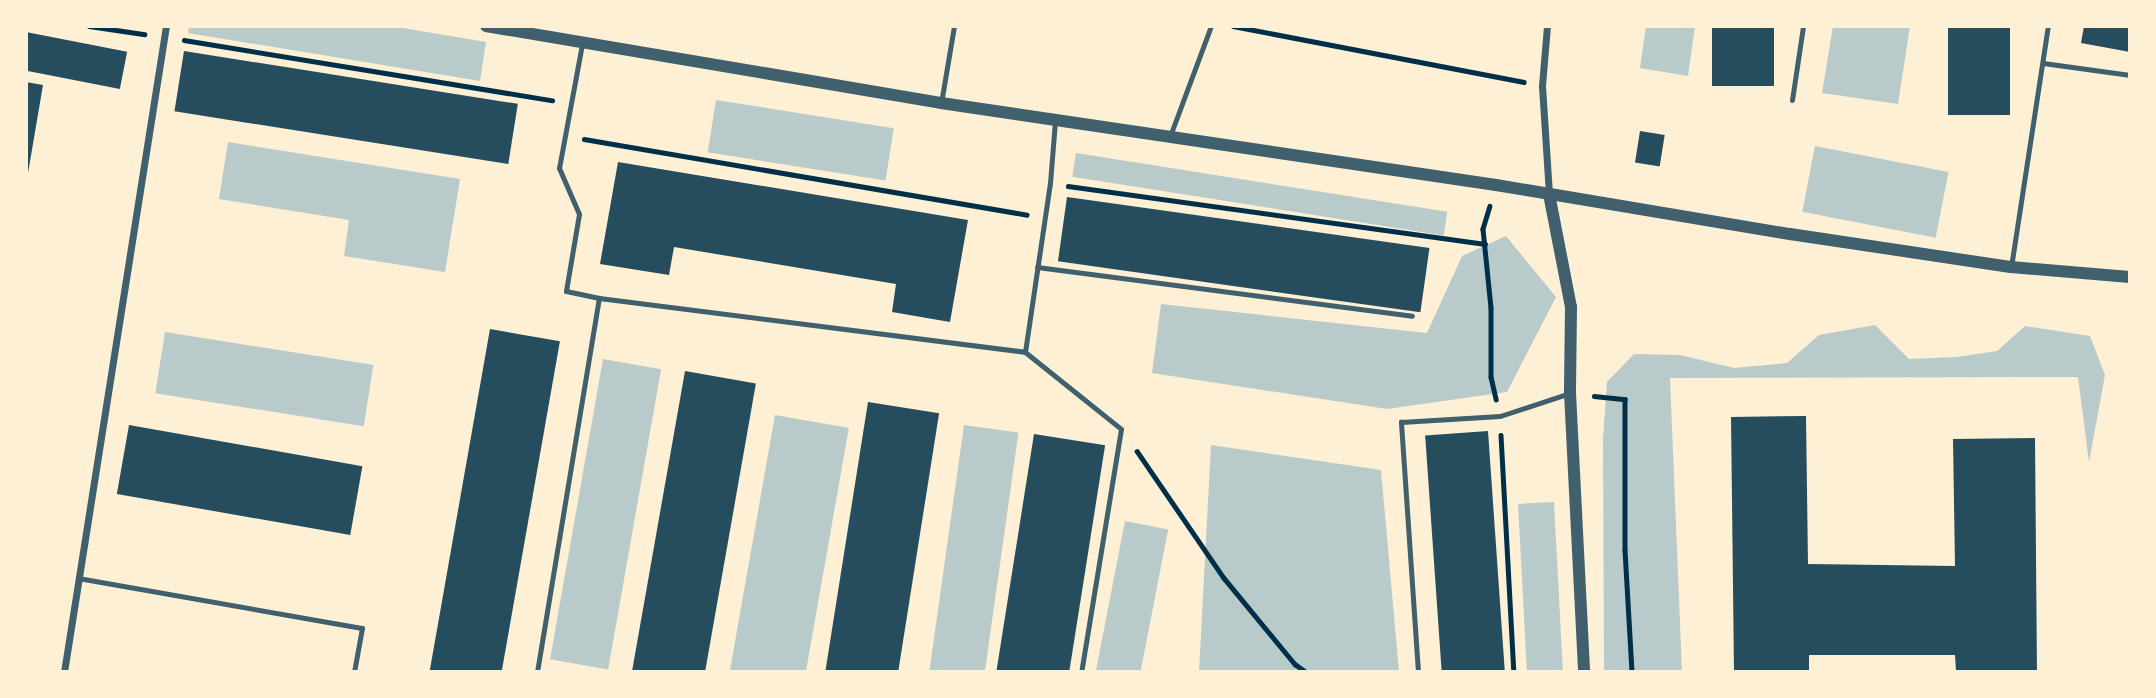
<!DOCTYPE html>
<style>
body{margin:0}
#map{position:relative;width:2156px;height:698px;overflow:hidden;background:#fdf0d5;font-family:Barlow,sans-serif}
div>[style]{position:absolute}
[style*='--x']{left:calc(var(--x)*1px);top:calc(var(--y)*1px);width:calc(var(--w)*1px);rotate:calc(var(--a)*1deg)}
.green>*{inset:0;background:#b9caca;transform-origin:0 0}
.building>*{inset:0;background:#264d5e;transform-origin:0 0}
.path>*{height:4.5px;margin:-2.25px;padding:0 2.25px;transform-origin:2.25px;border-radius:2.25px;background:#003049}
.service>*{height:5px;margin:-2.5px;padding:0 2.5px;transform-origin:2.5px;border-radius:2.5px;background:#3f606c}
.minor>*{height:7px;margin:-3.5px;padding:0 3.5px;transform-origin:3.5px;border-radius:3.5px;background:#3f606c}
.tertiary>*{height:12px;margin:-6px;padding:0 6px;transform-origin:6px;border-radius:6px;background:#3f606c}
span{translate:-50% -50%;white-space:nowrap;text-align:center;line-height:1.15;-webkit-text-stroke:7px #fdf0d5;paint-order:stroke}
.frame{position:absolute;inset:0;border:28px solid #fdf0d5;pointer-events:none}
</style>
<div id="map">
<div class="green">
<div style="clip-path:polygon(189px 26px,391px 26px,486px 42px,480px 81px,188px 33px)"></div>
<div style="clip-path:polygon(1646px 26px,1695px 26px,1688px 76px,1640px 68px)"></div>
<div style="clip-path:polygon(1833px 26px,1910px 26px,1898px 104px,1822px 93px)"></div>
<div style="left:716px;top:100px;width:180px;height:53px;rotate:9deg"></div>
<div style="clip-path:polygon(228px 142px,460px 179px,445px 272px,344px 256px,349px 220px,219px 199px)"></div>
<div style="left:1815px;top:146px;width:136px;height:67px;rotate:11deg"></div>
<div style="left:1076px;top:153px;width:376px;height:24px;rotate:9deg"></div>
<div style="clip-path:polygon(1506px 236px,1556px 297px,1507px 392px,1387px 409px,1152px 373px,1161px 304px,1427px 333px,1462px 256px)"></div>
<div style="clip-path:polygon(1875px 325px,1909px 359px,1957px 357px,1997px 351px,2025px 326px,2090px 336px,2105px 375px,2089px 462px,2078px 377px,1670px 378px,1682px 672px,1604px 672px,1603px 438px,1607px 382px,1634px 354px,1680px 355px,1734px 368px,1787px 363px,1819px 335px)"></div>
<div style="left:165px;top:332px;width:211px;height:62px;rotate:9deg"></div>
<div style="left:603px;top:359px;width:59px;height:305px;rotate:10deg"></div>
<div style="left:775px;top:415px;width:75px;height:261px;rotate:10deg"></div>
<div style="left:964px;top:425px;width:55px;height:250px;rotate:8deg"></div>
<div style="clip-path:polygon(1211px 445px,1381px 470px,1399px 672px,1199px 672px)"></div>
<div style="left:1554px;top:502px;width:170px;height:36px;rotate:87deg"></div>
<div style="left:1125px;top:521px;width:44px;height:154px;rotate:11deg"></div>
</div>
<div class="building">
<div style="left:1712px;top:26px;width:62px;height:60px"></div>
<div style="left:1948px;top:26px;width:62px;height:89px"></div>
<div style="clip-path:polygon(2084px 26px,2130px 26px,2130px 52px,2081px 43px)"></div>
<div style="left:26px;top:32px;width:103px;height:38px;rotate:11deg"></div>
<div style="left:184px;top:51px;width:338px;height:61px;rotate:9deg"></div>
<div style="clip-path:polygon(26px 82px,43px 85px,28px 173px,26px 173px)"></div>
<div style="left:1640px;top:131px;width:25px;height:32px;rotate:9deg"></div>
<div style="clip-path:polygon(618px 162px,968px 220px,950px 322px,892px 312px,896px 284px,674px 247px,669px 275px,600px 264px)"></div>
<div style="left:1067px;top:197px;width:366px;height:65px;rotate:8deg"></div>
<div style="left:490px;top:329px;width:71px;height:348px;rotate:10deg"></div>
<div style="left:685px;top:371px;width:72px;height:305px;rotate:10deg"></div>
<div style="left:868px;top:402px;width:72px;height:274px;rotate:9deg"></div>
<div style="clip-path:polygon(1806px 416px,1808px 564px,1955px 566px,1953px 439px,2035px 438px,2037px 672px,1956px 672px,1955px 655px,1809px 655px,1809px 672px,1734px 672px,1731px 417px)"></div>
<div style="left:129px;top:425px;width:237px;height:70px;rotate:10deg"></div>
<div style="left:1488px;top:431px;width:241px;height:63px;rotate:86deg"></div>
<div style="left:1034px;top:434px;width:72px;height:241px;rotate:9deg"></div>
</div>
<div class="path">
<div style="--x:89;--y:26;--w:56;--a:8.3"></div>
<div style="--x:1233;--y:26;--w:296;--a:10.9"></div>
<div style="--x:184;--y:40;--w:373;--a:9.3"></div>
<div style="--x:584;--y:139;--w:449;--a:9.7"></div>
<div style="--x:1068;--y:186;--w:421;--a:7.9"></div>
<div style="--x:1490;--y:206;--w:24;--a:107"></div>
<div style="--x:1483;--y:229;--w:79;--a:84.2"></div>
<div style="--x:1491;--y:308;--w:69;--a:90"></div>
<div style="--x:1491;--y:377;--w:23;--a:77"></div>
<div style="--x:1594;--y:396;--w:31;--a:6"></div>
<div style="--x:1625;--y:399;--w:151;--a:90"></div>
<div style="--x:1625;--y:550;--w:122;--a:86.7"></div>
<div style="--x:1501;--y:435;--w:237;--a:86.9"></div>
<div style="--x:1137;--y:451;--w:154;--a:55.6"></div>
<div style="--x:1224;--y:578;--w:112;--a:50.5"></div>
<div style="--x:1295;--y:664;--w:14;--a:36"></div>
</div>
<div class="service">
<div style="--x:582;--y:44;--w:126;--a:100.5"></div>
<div style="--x:559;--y:168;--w:50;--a:66.5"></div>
<div style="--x:579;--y:214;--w:78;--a:99.6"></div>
<div style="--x:566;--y:291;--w:34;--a:12"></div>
<div style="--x:2043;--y:63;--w:88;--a:7.9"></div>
<div style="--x:1792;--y:100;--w:75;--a:-81.5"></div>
<div style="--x:941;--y:103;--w:78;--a:-80.4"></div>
<div style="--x:1170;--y:136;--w:117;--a:-69.6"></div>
<div style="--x:1037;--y:267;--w:378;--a:7.4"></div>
<div style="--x:2011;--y:267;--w:244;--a:-81.3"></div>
<div style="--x:1025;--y:352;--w:123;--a:38.7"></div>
<div style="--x:1121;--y:429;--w:246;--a:99.3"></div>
<div style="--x:78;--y:578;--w:288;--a:10"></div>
<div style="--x:362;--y:628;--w:45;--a:100.3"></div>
<div style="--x:537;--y:672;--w:379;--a:-80.6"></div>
<div style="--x:599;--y:298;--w:429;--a:7.2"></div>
<div style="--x:1025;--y:352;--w:171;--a:-81.6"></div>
<div style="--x:1050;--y:183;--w:62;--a:-85.4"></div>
<div style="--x:1418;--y:672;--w:251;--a:-93.9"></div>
<div style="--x:1401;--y:422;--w:99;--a:-3.5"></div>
<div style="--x:1500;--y:416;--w:74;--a:-18.2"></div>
</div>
<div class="minor">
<div style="--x:1547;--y:26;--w:60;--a:94.8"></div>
<div style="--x:1542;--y:86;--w:108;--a:86.3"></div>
<div style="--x:64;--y:672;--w:654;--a:-81.03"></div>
</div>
<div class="tertiary">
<div style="--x:486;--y:26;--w:461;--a:9.6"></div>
<div style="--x:941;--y:103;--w:561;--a:8.4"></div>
<div style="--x:1496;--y:185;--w:298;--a:9.5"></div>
<div style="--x:1790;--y:234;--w:223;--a:8.5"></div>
<div style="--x:2011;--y:267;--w:119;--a:4.8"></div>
<div style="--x:1549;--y:194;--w:115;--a:79"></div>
<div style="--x:1571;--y:307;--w:86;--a:90.7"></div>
<div style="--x:1570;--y:393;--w:279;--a:87.1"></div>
</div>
<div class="frame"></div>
</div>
